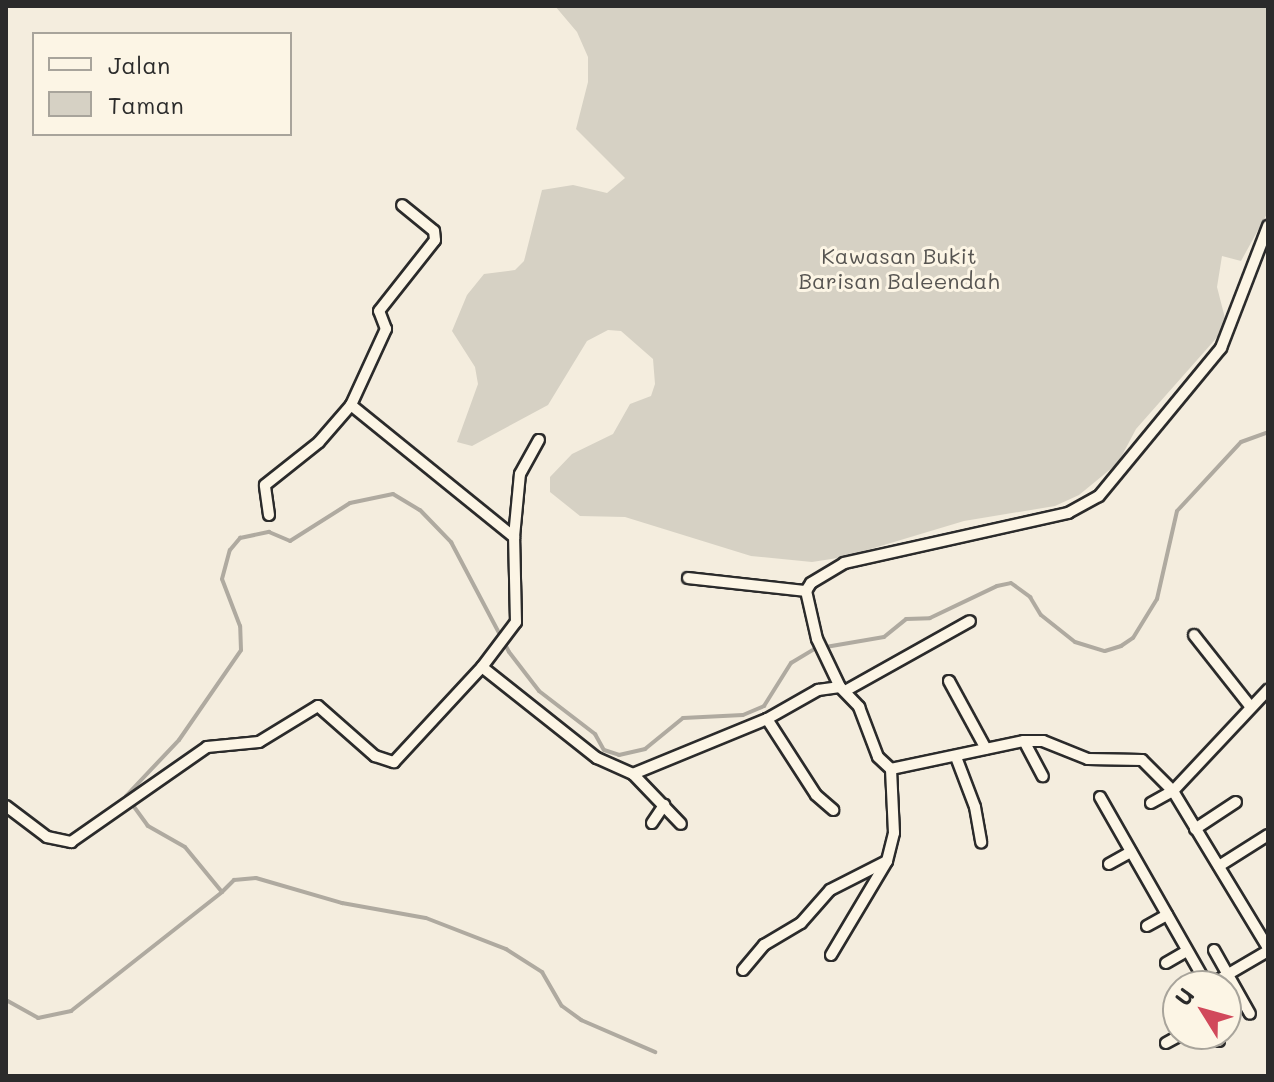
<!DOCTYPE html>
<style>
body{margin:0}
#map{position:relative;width:1274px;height:1082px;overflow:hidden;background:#f4edde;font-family:Mali,sans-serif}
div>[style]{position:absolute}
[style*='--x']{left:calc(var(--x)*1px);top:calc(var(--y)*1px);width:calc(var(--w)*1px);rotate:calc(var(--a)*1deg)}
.green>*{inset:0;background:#d6d1c4}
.stream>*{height:4px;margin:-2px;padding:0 2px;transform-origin:2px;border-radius:2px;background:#afaaa0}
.roads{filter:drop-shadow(2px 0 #2b2b2b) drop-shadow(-2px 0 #2b2b2b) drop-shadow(0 2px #2b2b2b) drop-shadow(0 -2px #2b2b2b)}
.minor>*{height:10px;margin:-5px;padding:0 5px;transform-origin:5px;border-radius:5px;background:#fcf5e5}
span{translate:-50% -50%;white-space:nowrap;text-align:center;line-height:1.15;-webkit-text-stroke:6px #fcf5e5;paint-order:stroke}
.park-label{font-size:22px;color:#565451}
.frame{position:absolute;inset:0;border:8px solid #2b2b2b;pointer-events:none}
.legend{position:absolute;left:32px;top:32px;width:260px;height:104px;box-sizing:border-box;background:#fcf5e5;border:2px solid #a8a49b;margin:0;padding:10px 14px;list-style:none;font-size:24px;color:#2b2b2b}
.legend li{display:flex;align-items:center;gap:16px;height:40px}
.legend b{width:40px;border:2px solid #a8a49b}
.north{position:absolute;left:1162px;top:970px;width:80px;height:80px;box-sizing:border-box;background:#fcf5e5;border:2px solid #a8a49b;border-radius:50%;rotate:307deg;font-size:22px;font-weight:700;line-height:32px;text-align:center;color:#2b2b2b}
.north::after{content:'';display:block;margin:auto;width:28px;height:36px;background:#d1495b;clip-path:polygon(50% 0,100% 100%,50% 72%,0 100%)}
</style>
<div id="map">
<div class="green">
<div style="clip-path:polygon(555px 6px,1268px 6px,1268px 212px,1241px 261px,1222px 256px,1217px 287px,1226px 322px,1220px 334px,1136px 429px,1118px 463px,1079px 495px,1055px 506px,964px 521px,844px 557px,812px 562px,751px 556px,625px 517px,580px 516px,550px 492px,550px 477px,572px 454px,613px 434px,630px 404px,651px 396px,655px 384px,653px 359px,621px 331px,608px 330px,587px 341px,548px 405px,472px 446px,457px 442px,478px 384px,475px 367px,452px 331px,467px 295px,484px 274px,515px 270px,524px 261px,542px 190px,573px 185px,607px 193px,625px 178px,576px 129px,588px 82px,588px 57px,577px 32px)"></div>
</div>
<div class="stream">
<div style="--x:222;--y:892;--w:17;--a:-45"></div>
<div style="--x:234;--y:880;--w:22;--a:-5"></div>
<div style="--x:256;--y:878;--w:90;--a:16.2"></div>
<div style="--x:342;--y:903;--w:85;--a:10.1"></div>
<div style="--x:426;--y:918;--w:86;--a:21.2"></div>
<div style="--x:506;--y:949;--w:43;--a:32.6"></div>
<div style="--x:542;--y:972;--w:39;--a:60"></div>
<div style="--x:562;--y:1006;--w:24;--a:36"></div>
<div style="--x:581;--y:1020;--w:81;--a:23.4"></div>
<div style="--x:6;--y:1000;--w:37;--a:29"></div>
<div style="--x:38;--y:1018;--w:34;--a:-12"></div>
<div style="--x:71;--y:1011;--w:192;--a:-38.2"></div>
<div style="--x:222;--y:892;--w:58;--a:-129.4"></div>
<div style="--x:185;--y:847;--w:43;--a:-150.4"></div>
<div style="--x:148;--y:826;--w:37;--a:-126"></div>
<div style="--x:126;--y:796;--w:77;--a:-46.6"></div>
<div style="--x:179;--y:740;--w:109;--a:-55.4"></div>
<div style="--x:241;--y:650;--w:24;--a:-92"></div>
<div style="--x:240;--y:626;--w:50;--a:-111"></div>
<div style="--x:222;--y:579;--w:30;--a:-75"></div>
<div style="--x:230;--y:550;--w:16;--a:-50"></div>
<div style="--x:240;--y:538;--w:30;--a:-12"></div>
<div style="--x:269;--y:532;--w:23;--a:23"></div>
<div style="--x:290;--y:541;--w:71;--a:-32.3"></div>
<div style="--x:350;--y:503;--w:44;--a:-11.8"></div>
<div style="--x:393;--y:494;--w:31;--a:31"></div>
<div style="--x:420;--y:510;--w:45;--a:45.9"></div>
<div style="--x:451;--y:542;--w:124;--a:62.2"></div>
<div style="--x:509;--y:652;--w:49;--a:52.4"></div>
<div style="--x:539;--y:691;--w:71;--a:37.5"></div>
<div style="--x:595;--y:734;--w:18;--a:61"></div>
<div style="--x:604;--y:750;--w:16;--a:18"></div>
<div style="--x:619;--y:755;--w:27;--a:-13"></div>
<div style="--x:645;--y:749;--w:49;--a:-39.2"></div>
<div style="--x:683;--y:718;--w:60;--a:-2.9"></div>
<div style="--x:743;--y:715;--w:23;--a:-23"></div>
<div style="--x:764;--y:706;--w:51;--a:-57.9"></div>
<div style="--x:791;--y:663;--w:27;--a:-31"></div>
<div style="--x:814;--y:649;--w:71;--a:-9.7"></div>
<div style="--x:884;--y:637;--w:28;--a:-39"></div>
<div style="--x:906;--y:619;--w:24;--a:-2"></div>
<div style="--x:930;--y:618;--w:74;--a:-25.5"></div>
<div style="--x:997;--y:586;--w:14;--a:-12"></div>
<div style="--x:1011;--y:583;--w:24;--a:36"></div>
<div style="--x:1030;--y:597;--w:21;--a:59"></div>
<div style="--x:1041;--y:615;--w:43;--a:38.5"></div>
<div style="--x:1075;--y:642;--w:31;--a:17"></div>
<div style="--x:1105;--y:651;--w:17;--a:-17"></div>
<div style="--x:1121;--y:646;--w:14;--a:-34"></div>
<div style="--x:1133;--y:638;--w:46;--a:-58.4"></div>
<div style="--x:1157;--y:599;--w:90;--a:-77.2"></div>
<div style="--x:1177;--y:511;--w:94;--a:-47.2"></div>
<div style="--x:1241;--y:442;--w:29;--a:-20"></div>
</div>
<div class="roads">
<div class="minor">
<div style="--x:351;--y:405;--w:210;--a:39"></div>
<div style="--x:269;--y:515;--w:30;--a:-98"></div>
<div style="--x:265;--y:485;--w:69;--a:-38.5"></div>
<div style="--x:319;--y:442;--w:49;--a:-49.1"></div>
<div style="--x:351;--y:405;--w:84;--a:-65.3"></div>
<div style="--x:386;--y:329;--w:19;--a:-111"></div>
<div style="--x:379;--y:311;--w:90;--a:-51.7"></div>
<div style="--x:435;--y:240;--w:9;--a:-96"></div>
<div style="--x:434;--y:231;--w:41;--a:-140.9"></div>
<div style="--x:688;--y:578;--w:119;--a:6.3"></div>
<div style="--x:1194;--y:635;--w:90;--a:51.7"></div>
<div style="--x:482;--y:667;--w:56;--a:-52.9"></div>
<div style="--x:516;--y:622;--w:85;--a:-91.3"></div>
<div style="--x:514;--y:537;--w:63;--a:-84.6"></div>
<div style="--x:520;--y:474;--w:39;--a:-61"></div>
<div style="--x:949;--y:681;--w:77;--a:61.4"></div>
<div style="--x:840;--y:687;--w:53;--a:-115.6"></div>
<div style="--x:817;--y:639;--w:49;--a:-102.9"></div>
<div style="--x:806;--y:591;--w:9;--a:-58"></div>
<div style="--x:811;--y:583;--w:39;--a:-31"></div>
<div style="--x:844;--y:563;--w:230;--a:-12.6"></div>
<div style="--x:1068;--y:513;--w:35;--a:-29"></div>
<div style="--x:1099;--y:496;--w:192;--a:-50.5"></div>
<div style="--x:1221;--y:348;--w:131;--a:-68.9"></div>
<div style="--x:845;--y:691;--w:143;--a:-29.2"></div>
<div style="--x:767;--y:719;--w:90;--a:57.2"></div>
<div style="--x:816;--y:795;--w:23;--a:41"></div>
<div style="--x:1024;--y:741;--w:40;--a:62"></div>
<div style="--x:956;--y:757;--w:53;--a:69.2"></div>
<div style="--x:975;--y:807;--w:36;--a:80"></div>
<div style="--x:633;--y:774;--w:69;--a:46.2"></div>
<div style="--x:1100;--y:797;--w:218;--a:60.3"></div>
<div style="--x:1151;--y:803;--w:25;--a:-29"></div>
<div style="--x:1173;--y:791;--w:139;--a:-46.8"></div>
<div style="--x:6;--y:806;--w:51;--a:37.1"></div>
<div style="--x:47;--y:837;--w:25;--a:12"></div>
<div style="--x:71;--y:842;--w:166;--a:-34.9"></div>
<div style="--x:207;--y:747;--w:52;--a:-5.5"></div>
<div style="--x:259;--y:742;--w:69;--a:-31.4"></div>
<div style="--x:318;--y:706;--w:76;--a:41.3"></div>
<div style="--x:375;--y:756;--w:20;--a:18"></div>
<div style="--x:394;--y:762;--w:129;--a:-47.2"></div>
<div style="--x:482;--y:667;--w:147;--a:38.4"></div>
<div style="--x:597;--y:758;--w:39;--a:24"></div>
<div style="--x:633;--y:774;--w:145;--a:-22.3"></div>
<div style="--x:767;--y:719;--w:59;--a:-29.6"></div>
<div style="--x:818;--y:690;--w:22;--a:-8"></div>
<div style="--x:840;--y:687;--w:28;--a:46"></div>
<div style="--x:859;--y:707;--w:53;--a:69.2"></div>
<div style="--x:878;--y:757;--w:18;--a:43"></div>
<div style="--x:891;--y:769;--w:136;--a:-11.9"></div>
<div style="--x:1024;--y:741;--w:19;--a:0"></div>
<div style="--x:1043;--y:741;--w:48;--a:21.8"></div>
<div style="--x:1088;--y:759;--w:54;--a:1.1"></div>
<div style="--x:1142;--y:760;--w:44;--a:45"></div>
<div style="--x:1173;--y:791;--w:184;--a:58.8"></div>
<div style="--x:652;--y:823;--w:22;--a:-56"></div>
<div style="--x:1195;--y:829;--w:49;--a:-33.4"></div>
<div style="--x:1109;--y:864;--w:25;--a:-29"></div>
<div style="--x:1219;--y:866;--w:58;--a:-32.3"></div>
<div style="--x:1147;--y:926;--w:23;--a:-29"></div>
<div style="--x:1214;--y:950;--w:73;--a:60.6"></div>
<div style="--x:831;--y:955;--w:109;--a:-59.2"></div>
<div style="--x:887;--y:861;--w:29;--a:-76"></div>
<div style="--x:894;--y:833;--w:64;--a:-92.7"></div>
<div style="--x:1166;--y:963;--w:24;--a:-30"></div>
<div style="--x:743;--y:970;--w:33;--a:-50"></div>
<div style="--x:764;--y:945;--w:43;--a:-30.7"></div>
<div style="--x:801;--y:923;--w:44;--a:-48.7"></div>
<div style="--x:830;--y:890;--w:64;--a:-27"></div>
<div style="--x:1208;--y:986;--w:69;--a:-30.3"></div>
<div style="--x:1215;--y:1034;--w:8;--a:60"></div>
<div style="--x:1166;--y:1043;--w:18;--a:-29"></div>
</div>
</div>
<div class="park-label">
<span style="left:899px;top:268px">Kawasan Bukit<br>Barisan Baleendah</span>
</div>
<div class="frame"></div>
<ul class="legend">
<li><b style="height:10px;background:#fcf5e5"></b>Jalan</li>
<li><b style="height:22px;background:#d6d1c4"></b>Taman</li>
</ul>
<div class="north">U</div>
</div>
